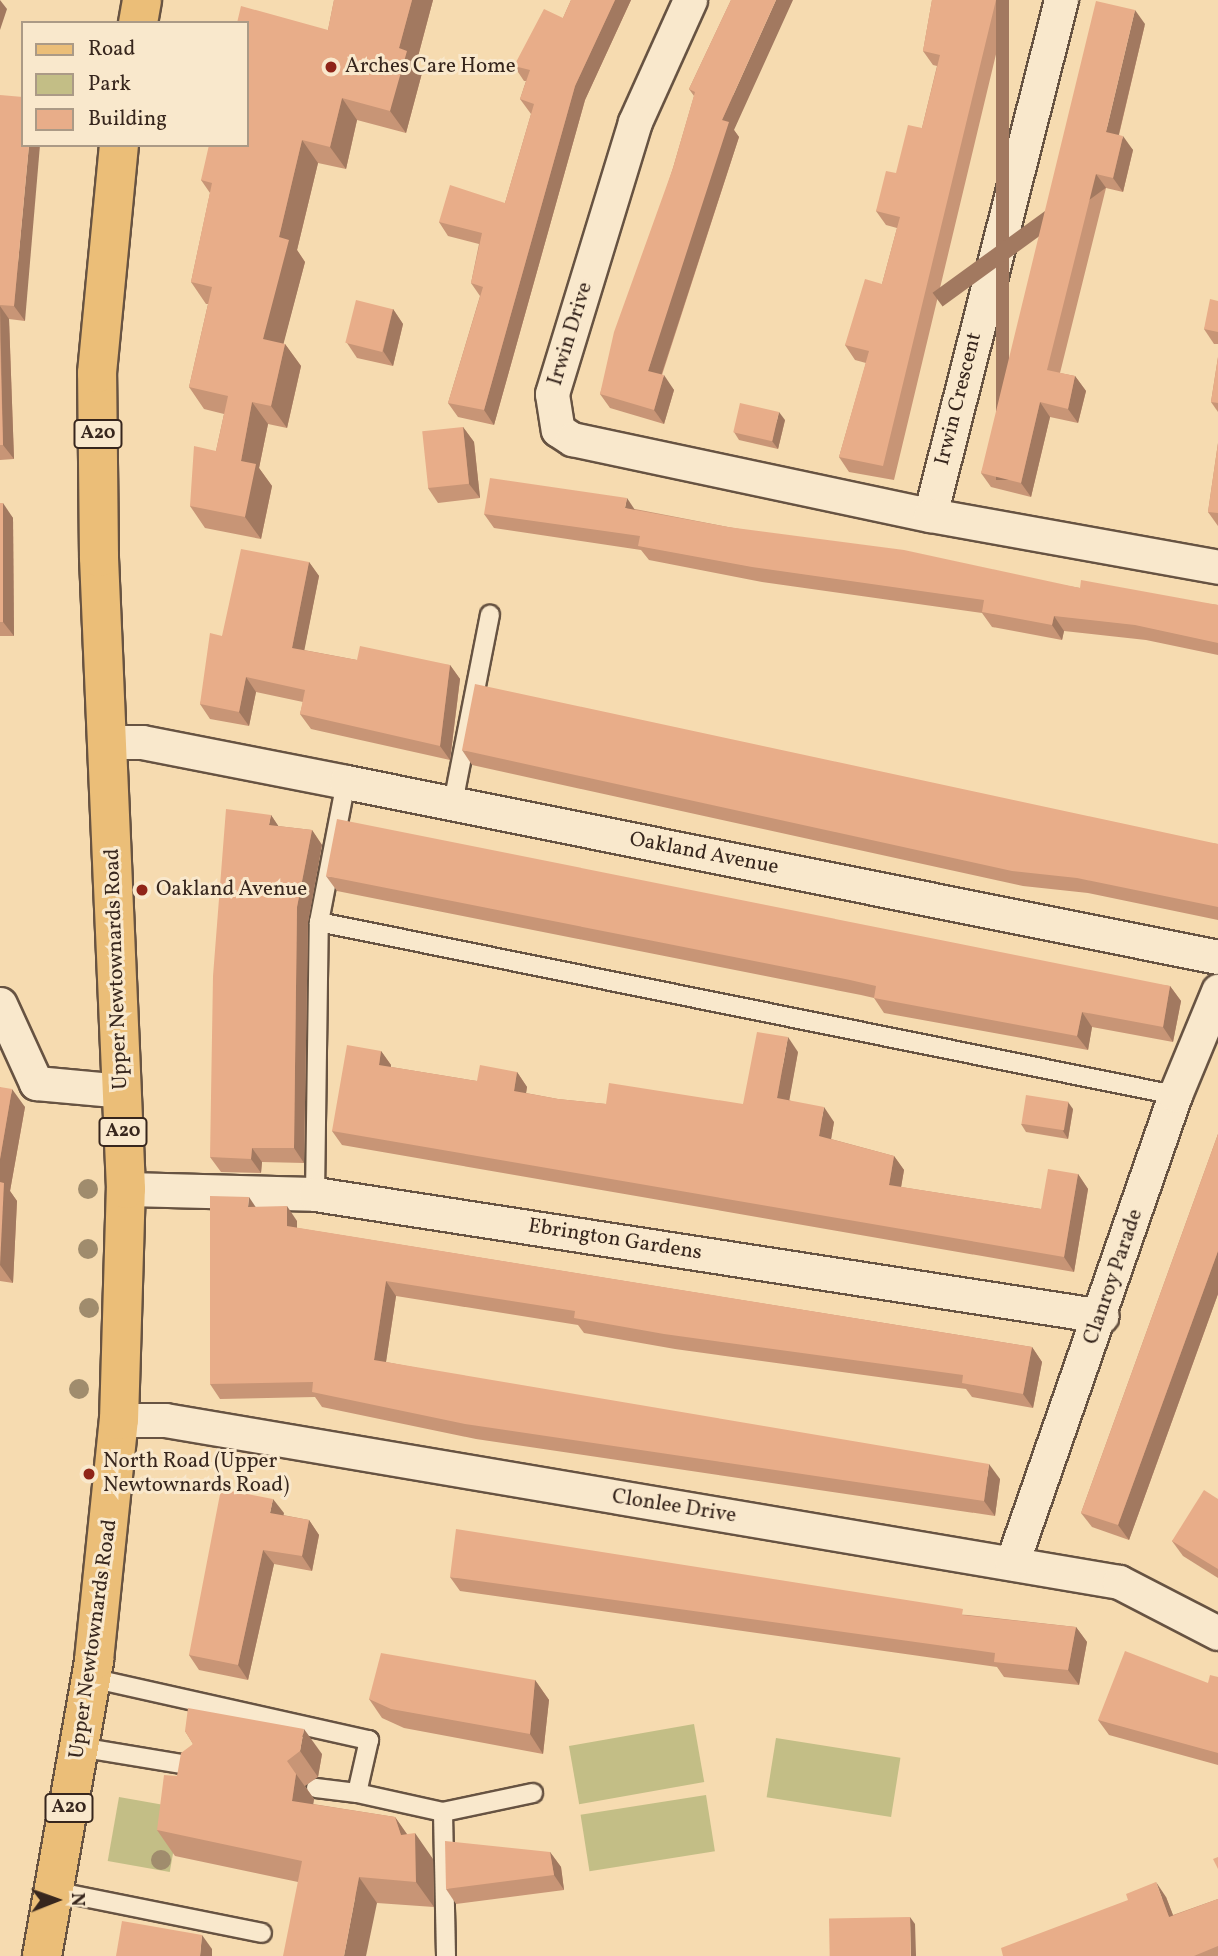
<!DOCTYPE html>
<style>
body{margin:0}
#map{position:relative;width:1218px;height:1956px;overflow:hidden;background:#f6dbb0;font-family:Vollkorn,serif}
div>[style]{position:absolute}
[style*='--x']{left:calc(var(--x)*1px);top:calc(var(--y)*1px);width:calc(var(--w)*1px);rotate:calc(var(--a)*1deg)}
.green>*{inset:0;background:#c3be86;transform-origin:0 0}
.roads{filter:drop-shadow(2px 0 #675342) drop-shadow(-2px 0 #675342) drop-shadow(0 2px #675342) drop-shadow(0 -2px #675342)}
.service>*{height:18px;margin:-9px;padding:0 9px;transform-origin:9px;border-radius:9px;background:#f9e8cc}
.minor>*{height:33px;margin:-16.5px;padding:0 16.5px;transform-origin:16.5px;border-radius:16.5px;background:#f9e8cc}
.primary>*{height:38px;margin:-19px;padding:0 19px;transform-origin:19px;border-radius:19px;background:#ebbe78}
.trees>*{width:20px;height:20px;margin:-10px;border-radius:50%;background:#a08c6d}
.wall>*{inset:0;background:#c89576}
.shaded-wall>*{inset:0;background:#a27960;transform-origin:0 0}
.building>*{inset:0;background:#e8ad89;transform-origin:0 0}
.dots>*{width:19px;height:19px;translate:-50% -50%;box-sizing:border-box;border:4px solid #f9e8cc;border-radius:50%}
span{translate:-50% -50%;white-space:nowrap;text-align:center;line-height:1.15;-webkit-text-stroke:6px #f9e8cc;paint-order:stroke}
.shield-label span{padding:2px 5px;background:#f9e8cc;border:2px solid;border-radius:5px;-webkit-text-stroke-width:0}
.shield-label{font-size:19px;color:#37261d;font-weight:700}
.poi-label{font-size:21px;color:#37261d}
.left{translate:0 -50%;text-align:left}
.street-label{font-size:21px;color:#37261d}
.legend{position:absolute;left:21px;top:21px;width:228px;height:126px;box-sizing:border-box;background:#f9e8cc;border:2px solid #ab9a86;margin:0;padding:9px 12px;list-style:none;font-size:21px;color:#37261d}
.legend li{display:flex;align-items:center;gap:14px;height:35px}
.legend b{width:35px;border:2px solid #ab9a86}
.north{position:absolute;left:21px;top:1865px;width:70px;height:70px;-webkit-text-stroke:5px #f9e8cc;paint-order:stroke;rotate:89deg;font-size:19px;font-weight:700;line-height:28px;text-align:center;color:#37261d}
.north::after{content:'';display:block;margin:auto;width:24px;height:32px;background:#37261d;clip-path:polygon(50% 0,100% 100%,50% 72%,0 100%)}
</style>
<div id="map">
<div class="green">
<div style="left:694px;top:1724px;width:59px;height:127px;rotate:80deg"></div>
<div style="left:776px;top:1738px;width:126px;height:60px;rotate:9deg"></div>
<div style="left:706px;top:1795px;width:57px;height:127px;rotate:81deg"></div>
<div style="left:119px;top:1797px;width:63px;height:65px;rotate:10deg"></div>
</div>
<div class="roads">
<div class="service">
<div style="--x:453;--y:803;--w:192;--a:-78.9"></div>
<div style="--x:319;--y:922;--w:873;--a:11.43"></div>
<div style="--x:315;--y:1194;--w:272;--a:-89.2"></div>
<div style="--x:319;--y:922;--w:143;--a:-79.1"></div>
<div style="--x:91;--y:1678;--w:285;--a:12.6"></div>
<div style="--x:369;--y:1740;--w:54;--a:102.8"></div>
<div style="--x:357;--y:1793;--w:88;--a:12.5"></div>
<div style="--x:79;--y:1747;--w:123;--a:9.4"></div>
<div style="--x:316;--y:1788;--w:41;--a:7"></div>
<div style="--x:54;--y:1891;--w:212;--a:11.4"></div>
<div style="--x:446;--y:1956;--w:144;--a:-91.2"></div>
<div style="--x:443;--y:1812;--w:92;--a:-11.9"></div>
</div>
<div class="minor">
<div style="--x:690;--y:0;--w:134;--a:114.3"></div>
<div style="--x:635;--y:122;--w:284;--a:107"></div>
<div style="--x:552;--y:394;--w:36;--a:81"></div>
<div style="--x:558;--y:430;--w:17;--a:33"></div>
<div style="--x:572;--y:439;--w:366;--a:12"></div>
<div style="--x:1061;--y:0;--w:531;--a:104.27"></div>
<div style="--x:930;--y:515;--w:293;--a:10.2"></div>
<div style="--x:107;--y:742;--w:35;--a:0"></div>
<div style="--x:142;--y:742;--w:208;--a:11.1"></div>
<div style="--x:346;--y:782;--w:889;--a:11.35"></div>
<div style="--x:0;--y:1004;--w:87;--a:65.5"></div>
<div style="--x:36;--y:1083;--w:86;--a:5.3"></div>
<div style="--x:126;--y:1189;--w:189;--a:1.5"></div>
<div style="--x:315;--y:1194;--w:796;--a:8.81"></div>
<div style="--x:119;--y:1420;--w:46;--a:0"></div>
<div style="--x:165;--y:1420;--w:968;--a:9.64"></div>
<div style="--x:1119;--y:1582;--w:111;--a:27.3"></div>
<div style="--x:1012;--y:1563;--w:496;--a:-70.8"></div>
<div style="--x:1175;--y:1095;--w:113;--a:-67.5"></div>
</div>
<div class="primary">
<div style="--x:138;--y:23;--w:23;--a:-80"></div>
<div style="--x:42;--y:1956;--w:301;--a:-80"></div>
<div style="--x:94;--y:1660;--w:241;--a:-84.1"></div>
<div style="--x:119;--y:1420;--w:231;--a:-88.3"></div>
<div style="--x:126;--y:1189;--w:633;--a:-92.45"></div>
<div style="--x:99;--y:557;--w:184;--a:-90.6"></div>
<div style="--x:97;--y:373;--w:229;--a:-84.5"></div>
</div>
</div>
<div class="trees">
<div style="left:88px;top:1189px"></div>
<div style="left:88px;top:1249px"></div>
<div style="left:89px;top:1308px"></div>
<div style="left:79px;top:1389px"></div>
<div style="left:161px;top:1860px"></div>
</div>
<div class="wall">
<div style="clip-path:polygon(334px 0,433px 0,416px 64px,422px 73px,406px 133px,357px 120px,346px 169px,318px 163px,297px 250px,305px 262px,283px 344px,285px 344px,301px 366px,287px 428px,268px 424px,259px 468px,272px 486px,261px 539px,205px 528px,190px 506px,216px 451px,224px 414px,204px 409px,189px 387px,208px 304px,206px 304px,191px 282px,210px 193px,201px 180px,328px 30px)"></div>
<div style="clip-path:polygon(571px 0,631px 0,585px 100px,494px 425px,458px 417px,448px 403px,480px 296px,471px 283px,479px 244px,448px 236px,439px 222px,505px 203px,531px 114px,520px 99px,526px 81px,524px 81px,514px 66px,563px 18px)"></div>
<div style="clip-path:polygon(731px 0,734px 130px,739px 137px,662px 375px,674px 390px,664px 424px,610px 408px,600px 394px,673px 168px,694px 96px,689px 89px)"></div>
<div style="clip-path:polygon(932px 0,1009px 0,894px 480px,849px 472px,839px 457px,866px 363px,855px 360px,845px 345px,882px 284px,897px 228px,886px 225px,876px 211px,922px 128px,937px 66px,933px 65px,923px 51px)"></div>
<div style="clip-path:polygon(1145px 24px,1119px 135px,1133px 150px,1123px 192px,1106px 188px,1060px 373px,1075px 376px,1086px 391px,1078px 423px,1050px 417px,1031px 497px,991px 487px,981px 473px)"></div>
<div style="clip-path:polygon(0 95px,25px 321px,9px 319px,14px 459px,0 460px)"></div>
<div style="clip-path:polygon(1218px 301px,1218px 344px,1214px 344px,1204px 329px)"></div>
<div style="clip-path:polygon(393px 309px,403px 324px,393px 366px,357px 358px,347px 343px)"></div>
<div style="clip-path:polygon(1218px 357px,1218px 412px,1211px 402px)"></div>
<div style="clip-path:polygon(785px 420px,778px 449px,739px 440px,734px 432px)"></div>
<div style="clip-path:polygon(463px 427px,474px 442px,480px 498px,438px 503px,428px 488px)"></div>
<div style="clip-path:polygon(1218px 443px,1218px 526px,1208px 512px)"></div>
<div style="clip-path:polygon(0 503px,13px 518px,14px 636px,0 636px)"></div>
<div style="clip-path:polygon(635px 509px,728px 527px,1080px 588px,1218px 605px,1218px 655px,1146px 640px,1064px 631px,1062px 640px,992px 627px,982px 613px,762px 582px,649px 560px,641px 550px,494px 528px,484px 514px)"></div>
<div style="clip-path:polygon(309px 562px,319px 576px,304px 650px,357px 660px,450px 665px,460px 679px,450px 760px,311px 729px,300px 714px,303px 702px,256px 692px,249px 726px,210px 719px,200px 704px,222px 636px)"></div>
<div style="clip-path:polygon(462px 750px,1218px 844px,1218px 920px,1088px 893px,1023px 886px,472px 765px)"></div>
<div style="clip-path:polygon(271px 815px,278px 826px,312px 830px,322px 845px,308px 922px,304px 1163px,262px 1162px,261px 1173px,221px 1172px,210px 1157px)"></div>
<div style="clip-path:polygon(326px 876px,1170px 986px,1181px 1001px,1173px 1042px,1092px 1027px,1088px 1050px,884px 1013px,874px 998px,861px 995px,337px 891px)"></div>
<div style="clip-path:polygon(381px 1051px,391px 1065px,391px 1067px,477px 1081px,517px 1072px,527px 1087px,526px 1093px,558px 1099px,606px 1104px,743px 1104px,798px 1052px,789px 1100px,834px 1122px,831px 1139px,894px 1156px,904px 1170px,901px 1187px,1041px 1209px,1078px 1174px,1088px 1189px,1074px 1272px,342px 1145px,332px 1131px)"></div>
<div style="clip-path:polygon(0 1087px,25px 1107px,10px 1191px,17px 1201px,13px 1283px,0 1281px)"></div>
<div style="clip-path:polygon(1073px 1109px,1068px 1139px,1026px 1132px,1021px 1124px)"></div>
<div style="clip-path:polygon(1218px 1134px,1218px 1294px,1129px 1540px,1092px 1527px,1081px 1513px)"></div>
<div style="clip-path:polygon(256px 1207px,297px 1221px,297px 1228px,1032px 1347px,1042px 1362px,1033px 1408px,972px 1397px,966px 1389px,675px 1349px,584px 1333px,578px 1325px,396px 1296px,386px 1362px,1000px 1479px,995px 1516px,476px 1439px,322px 1407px,315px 1397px,220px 1399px,210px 1384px)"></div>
<div style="clip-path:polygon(1218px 1499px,1218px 1578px,1183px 1556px,1172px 1541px)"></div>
<div style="clip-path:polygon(284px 1513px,283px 1515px,309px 1520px,319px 1535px,312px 1571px,274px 1564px,248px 1680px,199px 1670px,189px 1655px)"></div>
<div style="clip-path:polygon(450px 1577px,968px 1615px,1076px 1627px,1087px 1642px,1079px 1685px,1004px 1677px,997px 1667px,460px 1591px)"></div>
<div style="clip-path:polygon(1218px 1677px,1218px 1765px,1109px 1735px,1098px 1720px,1208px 1683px)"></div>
<div style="clip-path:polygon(535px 1680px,549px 1700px,543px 1754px,404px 1728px,382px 1718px,369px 1699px)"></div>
<div style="clip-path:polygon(185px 1731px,322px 1754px,318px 1777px,305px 1786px,314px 1799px,313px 1804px,395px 1817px,407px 1834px,433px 1859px,434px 1907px,377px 1903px,298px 1882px,175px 1856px,157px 1830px,177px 1776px,193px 1744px)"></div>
<div style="clip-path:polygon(550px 1852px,561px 1867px,564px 1890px,456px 1904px,446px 1889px)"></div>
<div style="clip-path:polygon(1166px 1897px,1173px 1915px,1218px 1899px,1218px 1956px,1003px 1956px)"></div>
</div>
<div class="shaded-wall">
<div style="clip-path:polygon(0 0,7px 9px,0 30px)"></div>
<div style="clip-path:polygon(412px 0,433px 0,416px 64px,422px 73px,406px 133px,390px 111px,399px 48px)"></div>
<div style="clip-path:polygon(615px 0,631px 0,585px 100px,494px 425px,484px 410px,575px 86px)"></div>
<div style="clip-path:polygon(776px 0,793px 0,734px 130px,739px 137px,658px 385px,648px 371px,722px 120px)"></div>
<div style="left:996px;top:0;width:13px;height:480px"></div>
<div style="clip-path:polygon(1135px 10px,1145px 24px,1116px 146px,1106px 132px)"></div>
<div style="clip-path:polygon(342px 98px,357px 120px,346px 169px,330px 147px)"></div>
<div style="clip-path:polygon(1123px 136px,1133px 150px,1123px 192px,1113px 178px)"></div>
<div style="clip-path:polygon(302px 140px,318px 163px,297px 250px,305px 262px,279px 361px,263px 339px,279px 237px)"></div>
<div style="clip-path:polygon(29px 145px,40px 145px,25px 321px,14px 306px)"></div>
<div style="left:1096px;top:174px;width:17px;height:202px;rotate:54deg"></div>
<div style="clip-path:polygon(0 306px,9px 319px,14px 459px,3px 445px)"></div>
<div style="clip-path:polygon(393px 309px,403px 324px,393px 366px,383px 351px)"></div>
<div style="clip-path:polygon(285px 344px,301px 366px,287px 428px,271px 406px)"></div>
<div style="clip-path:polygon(664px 375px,674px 390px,664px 424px,654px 410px)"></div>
<div style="clip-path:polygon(1075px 376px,1086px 391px,1078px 423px,1068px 409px)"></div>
<div style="clip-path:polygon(252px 402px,268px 424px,259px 468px,272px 486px,261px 539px,245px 517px,241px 461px)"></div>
<div style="clip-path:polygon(1040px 402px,1050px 417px,1031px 497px,1021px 483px)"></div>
<div style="clip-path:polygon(779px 412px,785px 420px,778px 449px,772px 441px)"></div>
<div style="clip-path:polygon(463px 427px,474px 442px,480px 498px,469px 484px)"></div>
<div style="clip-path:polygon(627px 498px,637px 513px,625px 508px)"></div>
<div style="clip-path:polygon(3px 503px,13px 518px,14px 636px,3px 622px)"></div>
<div style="clip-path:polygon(309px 562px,319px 576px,302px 662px,292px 648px)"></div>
<div style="clip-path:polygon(1054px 616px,1064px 631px,1062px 640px,1052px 625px)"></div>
<div style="clip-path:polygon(450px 665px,460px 679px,450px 760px,440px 746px)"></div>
<div style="clip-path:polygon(246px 677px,256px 692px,249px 726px,239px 712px)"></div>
<div style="clip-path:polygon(271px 815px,281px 830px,269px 825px)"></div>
<div style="clip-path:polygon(312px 830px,322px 845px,308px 922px,304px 1163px,294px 1148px,297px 907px)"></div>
<div style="clip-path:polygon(1170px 986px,1181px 1001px,1173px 1042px,1163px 1027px)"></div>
<div style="clip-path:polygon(1082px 1012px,1092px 1027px,1088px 1050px,1077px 1036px)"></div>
<div style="clip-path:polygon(788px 1037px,798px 1052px,787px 1113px,777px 1098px)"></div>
<div style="clip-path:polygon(381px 1051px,391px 1065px,389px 1079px,379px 1065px)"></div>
<div style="clip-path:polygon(517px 1072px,527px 1087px,524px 1106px,514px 1091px)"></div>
<div style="clip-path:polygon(12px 1089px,25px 1107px,10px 1191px,17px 1201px,13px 1283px,0 1265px,0 1159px)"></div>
<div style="clip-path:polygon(1068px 1102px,1073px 1109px,1068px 1139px,1063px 1131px)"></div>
<div style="clip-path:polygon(824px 1107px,834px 1122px,829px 1151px,819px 1136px)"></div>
<div style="clip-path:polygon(252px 1148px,262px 1162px,261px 1173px,251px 1159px)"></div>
<div style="clip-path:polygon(894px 1156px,904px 1170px,899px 1199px,889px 1185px)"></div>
<div style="clip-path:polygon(1078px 1174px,1088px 1189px,1074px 1272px,1064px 1257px)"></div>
<div style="clip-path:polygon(249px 1197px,259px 1212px,248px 1207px)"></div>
<div style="clip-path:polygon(287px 1206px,297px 1221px,297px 1241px,287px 1226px)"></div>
<div style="clip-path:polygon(1218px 1251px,1218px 1294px,1129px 1540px,1118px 1525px)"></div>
<div style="clip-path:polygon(386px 1281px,396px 1296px,384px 1375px,374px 1360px)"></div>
<div style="clip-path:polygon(1032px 1347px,1042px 1362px,1033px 1408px,1023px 1394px)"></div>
<div style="clip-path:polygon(989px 1464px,1000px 1479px,995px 1516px,984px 1501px)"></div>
<div style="clip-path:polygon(273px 1499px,284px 1513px,281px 1527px,270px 1513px)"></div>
<div style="clip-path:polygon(309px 1520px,319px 1535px,312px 1571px,302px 1556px)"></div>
<div style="clip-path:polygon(263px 1550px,274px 1564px,248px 1680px,238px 1665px)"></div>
<div style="clip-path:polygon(1076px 1627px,1087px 1642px,1079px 1685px,1068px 1670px)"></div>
<div style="clip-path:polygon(535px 1680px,549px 1700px,543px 1754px,530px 1734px)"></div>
<div style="clip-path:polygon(304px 1729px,322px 1754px,318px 1777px,300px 1751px)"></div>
<div style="clip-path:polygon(296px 1774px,314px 1799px,310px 1826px,292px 1801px)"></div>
<div style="clip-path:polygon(395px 1817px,413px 1843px,415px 1833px,433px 1859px,434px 1907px,416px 1882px)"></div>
<div style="clip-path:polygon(550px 1852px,561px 1867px,564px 1890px,554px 1875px)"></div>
<div style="clip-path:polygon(359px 1877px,377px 1903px,366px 1956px,344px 1956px)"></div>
<div style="clip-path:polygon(1156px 1882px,1166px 1897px,1179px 1931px,1169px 1917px)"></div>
<div style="clip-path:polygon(910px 1917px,915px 1924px,916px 1956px,911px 1956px)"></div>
<div style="clip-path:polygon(202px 1935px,212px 1949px,212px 1956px,200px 1956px)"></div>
</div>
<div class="building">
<div style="clip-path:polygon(334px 0,412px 0,399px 48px,407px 51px,390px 111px,342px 98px,330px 147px,302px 140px,279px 237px,289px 240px,263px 339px,285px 344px,271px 406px,252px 402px,241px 461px,256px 464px,245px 517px,190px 506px,194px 446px,216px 451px,228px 396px,189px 387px,212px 287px,191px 282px,212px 183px,201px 180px,209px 145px,247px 145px,247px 23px,237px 23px,241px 6px,328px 30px)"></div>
<div style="clip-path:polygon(571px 0,615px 0,575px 86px,484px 410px,448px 403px,483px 287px,471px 283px,482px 233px,439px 222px,450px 185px,505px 203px,534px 104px,520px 99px,530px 70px,514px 66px,544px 9px,563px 18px)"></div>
<div style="clip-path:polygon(731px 0,776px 0,722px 120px,729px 122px,648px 371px,664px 375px,654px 410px,600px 394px,614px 332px,673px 168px,695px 92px,689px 89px)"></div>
<div style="clip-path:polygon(932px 0,996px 0,883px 466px,839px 457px,869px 351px,845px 345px,865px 279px,882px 284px,900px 217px,876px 211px,886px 171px,896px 173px,908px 125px,922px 128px,940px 55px,923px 51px)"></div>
<div style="clip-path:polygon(1096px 1px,1135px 10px,1106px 132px,1123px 136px,1113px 178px,1096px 174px,1047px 370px,1075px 376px,1068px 409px,1040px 402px,1021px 483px,981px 473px)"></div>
<div style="clip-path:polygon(0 95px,23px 97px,23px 145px,29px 145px,14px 306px,0 305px)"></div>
<div style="clip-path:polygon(1210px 299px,1218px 301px,1218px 332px,1204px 329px)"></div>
<div style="left:356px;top:300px;width:38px;height:44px;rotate:14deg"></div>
<div style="clip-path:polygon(0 339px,3px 445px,0 445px)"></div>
<div style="clip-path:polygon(1218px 357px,1218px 403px,1211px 402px)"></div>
<div style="left:740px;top:403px;width:40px;height:30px;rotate:13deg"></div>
<div style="left:463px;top:427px;width:57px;height:41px;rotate:84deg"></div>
<div style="clip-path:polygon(1218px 443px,1218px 513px,1208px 512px)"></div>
<div style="clip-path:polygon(490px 478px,627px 498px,625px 508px,728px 527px,904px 550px,1080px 588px,1081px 580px,1218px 605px,1218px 643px,1135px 625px,1054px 616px,1052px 625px,982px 612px,984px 600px,752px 567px,638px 546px,640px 536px,484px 514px)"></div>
<div style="left:0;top:503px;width:3px;height:119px"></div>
<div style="clip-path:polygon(241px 549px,309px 562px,292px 648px,357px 660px,360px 646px,450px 665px,440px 746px,300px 714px,305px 690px,246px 677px,239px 712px,200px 704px,210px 633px,222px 636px)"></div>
<div style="clip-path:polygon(475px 684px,1218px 844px,1218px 907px,1077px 878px,1012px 871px,462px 750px)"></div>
<div style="clip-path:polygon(226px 809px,271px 815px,269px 825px,312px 830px,297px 907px,294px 1148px,252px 1148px,251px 1159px,210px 1157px,213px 976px)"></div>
<div style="clip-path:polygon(337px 819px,1170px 986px,1163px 1027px,1082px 1012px,1077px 1036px,874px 998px,876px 986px,850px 980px,326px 876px)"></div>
<div style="clip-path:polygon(757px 1032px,788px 1037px,777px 1098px,824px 1107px,819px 1136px,894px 1156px,889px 1185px,1041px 1209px,1048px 1169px,1078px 1174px,1064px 1257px,332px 1131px,347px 1045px,381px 1051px,379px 1065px,477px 1081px,480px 1065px,517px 1072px,514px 1091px,558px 1099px,606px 1104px,609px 1083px,743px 1104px)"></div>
<div style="clip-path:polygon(0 1087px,12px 1089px,0 1159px)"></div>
<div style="left:1026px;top:1095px;width:43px;height:29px;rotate:9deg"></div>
<div style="clip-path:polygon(1218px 1134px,1218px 1251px,1118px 1525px,1081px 1513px)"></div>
<div style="clip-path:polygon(0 1182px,4px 1183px,0 1265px)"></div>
<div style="clip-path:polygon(210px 1196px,249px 1197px,248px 1207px,287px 1206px,287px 1226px,1032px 1347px,1023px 1394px,962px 1383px,963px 1375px,664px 1334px,574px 1318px,575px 1311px,386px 1281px,374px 1360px,989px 1464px,984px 1501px,465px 1424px,312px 1392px,313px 1382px,210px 1384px)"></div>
<div style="clip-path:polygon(221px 1489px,273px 1499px,270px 1513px,309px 1520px,302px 1556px,263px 1550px,238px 1665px,189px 1655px)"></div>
<div style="clip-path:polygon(1204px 1490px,1218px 1499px,1218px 1569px,1172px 1541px)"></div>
<div style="clip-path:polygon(456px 1529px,963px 1609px,962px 1615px,1076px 1627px,1068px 1670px,994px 1662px,995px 1653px,450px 1577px)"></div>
<div style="clip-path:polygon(1125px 1651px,1208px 1683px,1210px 1675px,1218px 1677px,1218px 1753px,1098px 1720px)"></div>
<div style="clip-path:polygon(381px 1653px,535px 1680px,530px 1734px,391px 1709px,369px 1699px)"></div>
<div style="clip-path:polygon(188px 1708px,304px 1729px,300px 1751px,287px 1761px,296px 1774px,292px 1801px,395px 1817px,401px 1835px,415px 1833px,416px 1882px,359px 1877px,344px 1956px,283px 1956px,302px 1861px,157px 1830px,164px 1775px,177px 1776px,181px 1753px,193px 1744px,185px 1731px)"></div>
<div style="clip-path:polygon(445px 1841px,550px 1852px,554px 1875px,446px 1889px)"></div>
<div style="clip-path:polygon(1218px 1857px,1218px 1869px,1213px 1859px)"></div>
<div style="clip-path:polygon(1156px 1882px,1169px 1917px,1218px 1899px,1218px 1946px,1194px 1956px,1003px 1956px,1001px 1948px,1128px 1900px,1126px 1894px)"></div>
<div style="left:910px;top:1917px;width:39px;height:81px;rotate:89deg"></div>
<div style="clip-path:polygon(122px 1921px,202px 1935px,200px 1956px,116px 1956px)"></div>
</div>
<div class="dots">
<div style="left:331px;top:67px;background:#8f2418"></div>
<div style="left:142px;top:890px;background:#8f2418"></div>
<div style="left:89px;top:1474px;background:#8f2418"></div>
</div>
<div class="shield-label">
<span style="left:98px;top:434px">A20</span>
<span style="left:123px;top:1132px">A20</span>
<span style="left:69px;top:1808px">A20</span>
</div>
<div class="poi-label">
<span class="left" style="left:345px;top:67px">Arches Care Home</span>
<span class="left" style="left:156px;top:890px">Oakland Avenue</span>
<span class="left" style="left:103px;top:1474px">North Road (Upper<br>Newtownards Road)</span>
</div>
<div class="street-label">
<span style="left:571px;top:334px;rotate:-73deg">Irwin Drive</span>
<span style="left:959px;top:399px;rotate:-76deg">Irwin Crescent</span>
<span style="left:704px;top:854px;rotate:11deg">Oakland Avenue</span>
<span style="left:117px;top:969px;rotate:-92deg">Upper Newtownards Road</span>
<span style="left:615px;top:1240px;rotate:9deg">Ebrington Gardens</span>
<span style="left:1114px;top:1277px;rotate:-71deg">Clanroy Parade</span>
<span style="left:674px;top:1507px;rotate:9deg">Clonlee Drive</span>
<span style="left:94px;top:1639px;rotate:-82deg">Upper Newtownards Road</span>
</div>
<ul class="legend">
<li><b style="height:9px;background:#ebbe78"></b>Road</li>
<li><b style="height:19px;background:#c3be86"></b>Park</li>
<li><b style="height:19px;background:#e8ad89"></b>Building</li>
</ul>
<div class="north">N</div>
</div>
